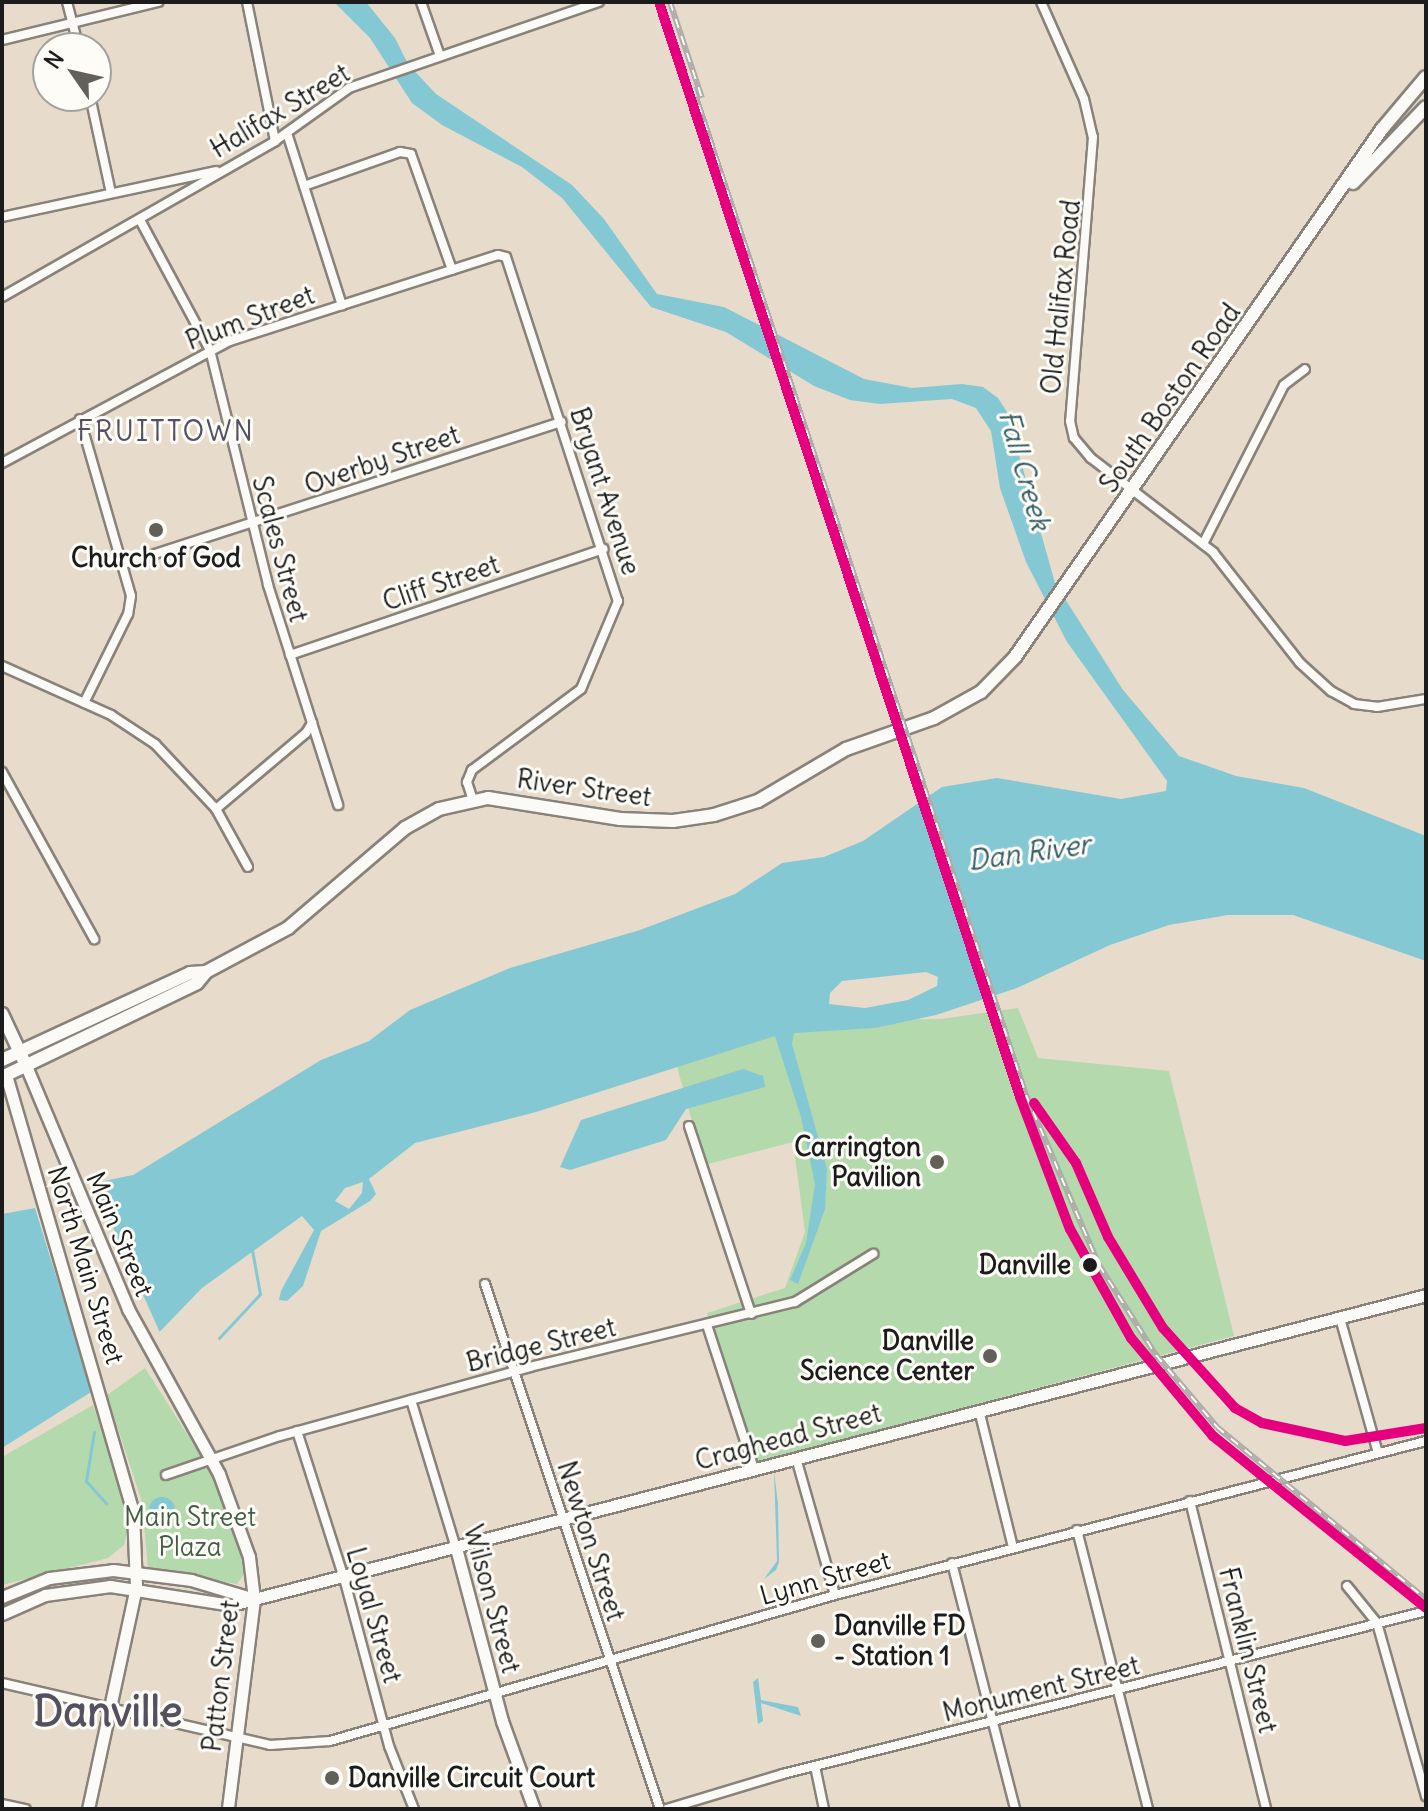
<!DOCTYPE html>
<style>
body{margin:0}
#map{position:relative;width:1428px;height:1811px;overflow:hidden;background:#e7dccb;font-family:Delius,sans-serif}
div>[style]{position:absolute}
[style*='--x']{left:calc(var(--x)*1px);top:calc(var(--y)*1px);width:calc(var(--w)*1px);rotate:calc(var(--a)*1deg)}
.green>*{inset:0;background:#b3d9ac}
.water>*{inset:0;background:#84c8d3}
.round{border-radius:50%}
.pier>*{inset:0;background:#e7dccb}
.stream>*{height:3px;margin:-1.5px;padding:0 1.5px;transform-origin:1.5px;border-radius:1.5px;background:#84c8d3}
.roads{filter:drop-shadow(2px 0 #88827a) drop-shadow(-2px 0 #88827a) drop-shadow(0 2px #88827a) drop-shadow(0 -2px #88827a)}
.street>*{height:8px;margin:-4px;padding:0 4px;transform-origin:4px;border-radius:4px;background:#fbfaf7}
.secondary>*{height:11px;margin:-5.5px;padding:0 5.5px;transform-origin:5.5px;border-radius:5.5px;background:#fbfaf7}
.primary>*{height:12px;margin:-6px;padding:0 6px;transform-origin:6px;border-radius:6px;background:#fbfaf7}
.rail>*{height:6px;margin-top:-3px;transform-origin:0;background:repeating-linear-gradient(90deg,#fdfcf7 0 9px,#aeacaa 0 18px);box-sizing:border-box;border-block:2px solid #aeacaa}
.rail-1>*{height:10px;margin:-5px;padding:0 5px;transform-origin:5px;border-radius:5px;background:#e5007d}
.dots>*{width:22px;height:22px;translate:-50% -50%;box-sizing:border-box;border:4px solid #fdfcf7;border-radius:50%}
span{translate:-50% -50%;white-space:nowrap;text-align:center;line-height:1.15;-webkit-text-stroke:6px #fdfcf7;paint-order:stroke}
.street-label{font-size:26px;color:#1c1c1c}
.poi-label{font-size:26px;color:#1c1c1c;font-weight:700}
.right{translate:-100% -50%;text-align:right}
.left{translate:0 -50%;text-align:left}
.stop-label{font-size:26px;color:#1c1c1c;font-weight:700}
.park-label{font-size:26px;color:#425d46}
.neighbourhood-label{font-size:28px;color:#555060;letter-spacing:2px}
.water-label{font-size:28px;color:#345e66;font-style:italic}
.town-label{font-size:42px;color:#555060;font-weight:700}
.frame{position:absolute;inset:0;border:4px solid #1c1c1c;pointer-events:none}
.north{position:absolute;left:32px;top:32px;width:80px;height:80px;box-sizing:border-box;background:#fdfcf7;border:2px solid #a3a29f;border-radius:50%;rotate:304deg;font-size:22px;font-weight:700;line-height:32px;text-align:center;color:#1c1c1c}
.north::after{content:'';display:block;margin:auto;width:28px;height:36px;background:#635f59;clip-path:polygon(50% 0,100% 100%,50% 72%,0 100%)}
</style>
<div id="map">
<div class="green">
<div style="clip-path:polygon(1018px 1008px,1038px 1058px,1169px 1071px,1234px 1336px,756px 1462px,707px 1313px,785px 1288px,805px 1232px,793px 1142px,704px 1165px,673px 1052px,853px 1020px,941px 1019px)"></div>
<div style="clip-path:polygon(145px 1368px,218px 1483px,240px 1548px,244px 1574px,237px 1584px,148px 1569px,142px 1502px,107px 1395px)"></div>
<div style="clip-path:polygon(93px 1405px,120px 1484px,128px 1528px,124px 1545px,108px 1558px,2px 1585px,2px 1457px)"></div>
</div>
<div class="water">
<div style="clip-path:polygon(evenodd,334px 2px,366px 2px,395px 38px,408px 64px,436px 94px,572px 185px,604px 219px,657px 294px,724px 307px,864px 379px,912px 388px,962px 384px,983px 387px,998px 398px,1007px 412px,1055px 583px,1123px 690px,1179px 756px,1236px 776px,1304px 788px,1426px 836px,1426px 961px,1293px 915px,1228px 915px,1169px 925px,1110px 945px,1017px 988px,936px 1015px,875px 1028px,794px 1033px,792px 1044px,827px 1169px,825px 1209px,798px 1284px,790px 1280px,806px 1243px,815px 1184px,801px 1117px,775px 1036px,536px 1112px,415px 1143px,369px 1179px,376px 1194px,370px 1201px,321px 1231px,303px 1286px,287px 1301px,279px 1300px,281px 1291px,314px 1230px,302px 1216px,202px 1288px,118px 1375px,2px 1448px,2px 1214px,35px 1208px,65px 1189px,133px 1175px,321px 1060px,369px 1041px,410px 1010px,510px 968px,640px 930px,735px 894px,782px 863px,824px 857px,863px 841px,942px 787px,997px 778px,1121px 799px,1166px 791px,1167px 781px,1067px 642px,1026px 562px,1000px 488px,991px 431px,976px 408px,952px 399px,880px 404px,850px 400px,814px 386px,726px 332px,651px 307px,562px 198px,522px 167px,442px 125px,412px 103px,370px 38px,334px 2px,926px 972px,938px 977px,937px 986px,908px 1000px,865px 1008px,829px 1004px,830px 993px,842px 981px,926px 972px,334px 2px,363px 1182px,362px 1193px,349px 1209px,335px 1201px,345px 1188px,363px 1182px)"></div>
<div style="clip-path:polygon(743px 1069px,763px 1076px,765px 1087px,686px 1109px,666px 1140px,570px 1170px,560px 1167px,581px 1120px)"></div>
<div style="clip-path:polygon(774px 1471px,778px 1504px,779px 1562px,776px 1570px,764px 1579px,777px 1561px)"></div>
<div class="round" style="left:149px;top:1497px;width:26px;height:26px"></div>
<div style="clip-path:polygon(758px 1678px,761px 1700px,798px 1707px,801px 1716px,761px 1703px,763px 1721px,758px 1724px,753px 1682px)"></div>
</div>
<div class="pier">
<div style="clip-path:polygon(91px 1178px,161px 1335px,120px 1378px,93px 1395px,34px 1205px,63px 1186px)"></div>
</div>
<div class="stream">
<div style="--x:219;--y:1338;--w:60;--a:-47"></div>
<div style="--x:260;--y:1294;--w:45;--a:-100.3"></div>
<div style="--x:94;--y:1432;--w:50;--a:99.3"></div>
<div style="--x:86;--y:1481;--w:30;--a:48"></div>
</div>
<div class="roads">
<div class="street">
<div style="--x:67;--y:2;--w:48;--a:75.4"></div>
<div style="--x:247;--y:2;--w:142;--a:78.6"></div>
<div style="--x:421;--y:2;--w:57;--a:70.6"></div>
<div style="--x:1041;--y:2;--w:106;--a:66.1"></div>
<div style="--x:1084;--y:99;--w:39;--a:77"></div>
<div style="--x:1093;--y:137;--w:285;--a:94.6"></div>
<div style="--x:1070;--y:421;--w:17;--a:77"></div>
<div style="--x:1074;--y:438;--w:26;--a:50"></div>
<div style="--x:1091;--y:458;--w:154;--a:37.6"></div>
<div style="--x:1213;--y:552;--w:141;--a:51.9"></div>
<div style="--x:1300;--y:663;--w:42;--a:42.1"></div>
<div style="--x:1331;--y:691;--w:26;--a:29"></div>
<div style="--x:1354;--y:704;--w:23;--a:7"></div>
<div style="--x:1377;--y:707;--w:50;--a:-9.3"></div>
<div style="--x:2;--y:40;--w:161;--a:-13.7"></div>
<div style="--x:90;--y:96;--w:99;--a:77.8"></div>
<div style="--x:287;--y:133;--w:181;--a:72.3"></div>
<div style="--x:304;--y:186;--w:102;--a:-19.5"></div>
<div style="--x:400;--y:152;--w:11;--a:10"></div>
<div style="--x:411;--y:154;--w:123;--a:70.5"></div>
<div style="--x:2;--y:217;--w:219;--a:-12.1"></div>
<div style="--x:140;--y:220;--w:148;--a:61.7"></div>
<div style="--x:210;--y:350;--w:242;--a:76.1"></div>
<div style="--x:268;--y:585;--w:231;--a:72.3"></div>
<div style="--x:2;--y:297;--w:314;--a:-29.7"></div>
<div style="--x:275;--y:141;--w:91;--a:-35.6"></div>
<div style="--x:349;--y:88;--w:264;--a:-19"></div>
<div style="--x:80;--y:419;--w:184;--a:73.9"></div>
<div style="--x:131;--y:596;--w:18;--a:99"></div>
<div style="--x:128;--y:614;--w:99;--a:116.3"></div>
<div style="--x:2;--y:463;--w:259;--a:-28.2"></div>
<div style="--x:230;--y:341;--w:281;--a:-17.8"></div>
<div style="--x:498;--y:255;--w:8;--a:14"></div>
<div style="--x:506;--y:257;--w:362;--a:72"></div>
<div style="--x:618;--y:601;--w:95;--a:112.8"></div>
<div style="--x:581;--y:689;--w:136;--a:143.4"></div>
<div style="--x:472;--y:770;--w:13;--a:113"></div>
<div style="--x:467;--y:782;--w:19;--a:72"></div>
<div style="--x:1203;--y:544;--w:178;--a:-63"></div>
<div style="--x:1284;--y:385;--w:26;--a:-37"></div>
<div style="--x:124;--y:564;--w:460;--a:-18"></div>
<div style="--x:290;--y:655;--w:331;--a:-18.7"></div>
<div style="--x:2;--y:666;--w:120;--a:24.2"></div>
<div style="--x:111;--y:715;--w:53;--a:33.4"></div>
<div style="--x:155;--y:744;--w:89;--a:46.8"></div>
<div style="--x:216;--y:809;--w:66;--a:61.1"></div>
<div style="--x:2;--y:772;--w:191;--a:61.1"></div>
<div style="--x:216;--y:809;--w:118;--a:-40.2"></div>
<div style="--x:306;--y:733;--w:12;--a:-59"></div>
<div style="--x:689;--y:1126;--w:198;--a:71.7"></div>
<div style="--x:485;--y:1284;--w:553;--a:71.57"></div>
<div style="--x:1340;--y:1318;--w:140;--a:74.3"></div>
<div style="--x:707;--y:1325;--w:151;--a:71.9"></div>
<div style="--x:411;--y:1400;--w:155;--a:73.1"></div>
<div style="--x:979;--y:1410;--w:141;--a:76.1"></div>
<div style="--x:297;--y:1431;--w:154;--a:72.3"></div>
<div style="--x:344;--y:1578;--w:174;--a:75"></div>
<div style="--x:389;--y:1746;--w:68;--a:68.4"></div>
<div style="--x:796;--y:1458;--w:142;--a:74.1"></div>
<div style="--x:166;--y:1475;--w:120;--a:-18.9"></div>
<div style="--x:280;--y:1436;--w:259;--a:-15.4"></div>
<div style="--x:530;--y:1367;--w:273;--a:-13.8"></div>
<div style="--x:795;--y:1302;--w:92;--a:-31.6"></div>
<div style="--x:1190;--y:1501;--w:317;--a:76.1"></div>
<div style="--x:1077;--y:1530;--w:288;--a:75.7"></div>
<div style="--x:952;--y:1563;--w:254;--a:75.6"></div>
<div style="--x:1347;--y:1586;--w:48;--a:51"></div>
<div style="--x:1377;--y:1623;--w:180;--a:74.2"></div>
<div style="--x:2;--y:1683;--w:275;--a:13"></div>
<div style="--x:270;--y:1745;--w:60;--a:-3.8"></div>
<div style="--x:330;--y:1741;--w:526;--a:-16.13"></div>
<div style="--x:835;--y:1595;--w:611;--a:-14.61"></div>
<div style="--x:815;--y:1766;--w:44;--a:78.2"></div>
<div style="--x:2;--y:1804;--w:24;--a:12"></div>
<div style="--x:667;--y:1809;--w:121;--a:-16.8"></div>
<div style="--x:783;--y:1774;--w:663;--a:-14.22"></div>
</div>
<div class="secondary">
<div style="--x:26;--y:1066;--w:264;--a:67.2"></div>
<div style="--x:128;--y:1309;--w:188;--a:61.1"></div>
<div style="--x:219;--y:1474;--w:88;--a:70.1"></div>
<div style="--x:249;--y:1557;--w:42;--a:83.2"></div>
<div style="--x:254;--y:1599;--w:212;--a:97.1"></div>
<div style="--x:6;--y:1075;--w:454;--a:73.8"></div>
<div style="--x:133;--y:1511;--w:76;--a:87.7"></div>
<div style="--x:136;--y:1587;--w:227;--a:102.2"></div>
<div style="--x:456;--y:1548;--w:179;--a:75.1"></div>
<div style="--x:502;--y:1721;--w:94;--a:70"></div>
<div style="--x:2;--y:1597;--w:51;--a:-22"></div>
<div style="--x:49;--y:1578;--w:64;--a:-7.1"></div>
<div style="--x:113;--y:1570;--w:79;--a:7.3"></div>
<div style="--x:191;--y:1580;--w:66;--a:16.8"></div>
<div style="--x:2;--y:1614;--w:47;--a:-23.8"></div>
<div style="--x:45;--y:1595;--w:66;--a:-7.9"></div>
<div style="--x:110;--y:1586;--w:122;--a:8.9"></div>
<div style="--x:231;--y:1605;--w:1235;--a:-14.54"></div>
</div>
<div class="primary">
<div style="--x:1353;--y:183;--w:105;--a:-46.2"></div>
<div style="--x:2;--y:1014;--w:50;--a:65"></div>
<div style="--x:2;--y:1060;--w:207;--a:-24.8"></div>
<div style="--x:190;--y:973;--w:16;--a:-4"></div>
<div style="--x:206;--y:972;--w:93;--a:-28.2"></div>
<div style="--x:288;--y:928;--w:154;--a:-40.5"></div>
<div style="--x:405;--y:828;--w:39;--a:-29"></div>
<div style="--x:439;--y:809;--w:50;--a:-12.7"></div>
<div style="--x:488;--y:798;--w:134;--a:9"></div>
<div style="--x:620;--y:819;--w:53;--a:2.2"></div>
<div style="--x:673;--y:821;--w:41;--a:-8.3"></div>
<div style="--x:714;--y:815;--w:46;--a:-17.7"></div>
<div style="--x:758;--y:801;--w:102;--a:-30.6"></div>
<div style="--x:846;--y:749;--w:93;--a:-19.4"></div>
<div style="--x:934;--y:718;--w:54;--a:-29"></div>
<div style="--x:981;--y:692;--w:49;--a:-45.8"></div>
<div style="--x:1015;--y:657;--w:643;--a:-55.2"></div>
<div style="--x:1382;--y:129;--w:68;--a:-49.8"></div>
<div style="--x:2;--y:1077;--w:216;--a:-25.7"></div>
<div style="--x:197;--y:983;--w:14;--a:-51"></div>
</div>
</div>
<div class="rail">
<div style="--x:670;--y:2;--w:101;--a:71.6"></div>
<div style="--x:693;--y:88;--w:1061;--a:71.7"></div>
<div style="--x:1026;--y:1095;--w:185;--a:66.8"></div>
<div style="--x:1099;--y:1265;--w:107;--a:57.7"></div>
<div style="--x:1156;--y:1355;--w:94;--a:49.7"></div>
<div style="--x:1217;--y:1427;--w:271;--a:39.5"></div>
<div style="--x:1040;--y:1111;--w:63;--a:55.3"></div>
<div style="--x:1076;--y:1163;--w:81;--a:66.6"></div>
<div style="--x:1108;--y:1237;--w:106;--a:58.9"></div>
<div style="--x:1163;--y:1328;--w:108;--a:48"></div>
<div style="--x:1235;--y:1408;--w:31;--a:29"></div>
<div style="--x:1262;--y:1423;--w:85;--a:12.2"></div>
<div style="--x:1345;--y:1441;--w:82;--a:-9.1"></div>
</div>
<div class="rail-1">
<div style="--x:659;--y:2;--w:1153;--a:71.75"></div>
<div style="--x:1020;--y:1097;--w:141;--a:69.3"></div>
<div style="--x:1070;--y:1229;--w:125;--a:60.8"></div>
<div style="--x:1131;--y:1338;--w:128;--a:50.1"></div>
<div style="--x:1213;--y:1436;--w:274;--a:38.9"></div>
<div style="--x:1034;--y:1103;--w:73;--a:55"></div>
<div style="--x:1076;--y:1163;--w:81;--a:66.6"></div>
<div style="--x:1108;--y:1237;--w:106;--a:58.9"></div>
<div style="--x:1163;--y:1328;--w:108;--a:48"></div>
<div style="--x:1235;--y:1408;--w:31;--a:29"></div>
<div style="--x:1262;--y:1423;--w:85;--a:12.2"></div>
<div style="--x:1345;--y:1441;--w:82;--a:-9.1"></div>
</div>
<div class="dots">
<div style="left:156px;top:530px;background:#635f59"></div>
<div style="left:937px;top:1162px;background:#635f59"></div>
<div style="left:1090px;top:1265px;background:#1c1c1c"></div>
<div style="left:990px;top:1356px;background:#635f59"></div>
<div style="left:818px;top:1641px;background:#635f59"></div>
<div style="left:332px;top:1778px;background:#635f59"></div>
</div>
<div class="street-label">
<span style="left:280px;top:111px;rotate:-31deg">Halifax Street</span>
<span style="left:1061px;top:297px;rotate:-84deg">Old Halifax Road</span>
<span style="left:250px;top:318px;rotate:-21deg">Plum Street</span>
<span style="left:1170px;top:398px;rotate:-55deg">South Boston Road</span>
<span style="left:382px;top:460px;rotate:-19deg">Overby Street</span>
<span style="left:605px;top:491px;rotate:72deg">Bryant Avenue</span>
<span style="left:280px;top:549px;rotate:75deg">Scales Street</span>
<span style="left:441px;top:583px;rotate:-19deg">Cliff Street</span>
<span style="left:584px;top:788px;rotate:8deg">River Street</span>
<span style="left:120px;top:1234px;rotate:67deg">Main Street</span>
<span style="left:86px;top:1265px;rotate:73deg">North Main Street</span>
<span style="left:541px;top:1345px;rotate:-14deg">Bridge Street</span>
<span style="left:788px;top:1437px;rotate:-15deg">Craghead Street</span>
<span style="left:591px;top:1541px;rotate:72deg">Newton Street</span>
<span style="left:825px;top:1578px;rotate:-16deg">Lynn Street</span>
<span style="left:492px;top:1599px;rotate:75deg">Wilson Street</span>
<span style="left:374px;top:1615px;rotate:74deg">Loyal Street</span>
<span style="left:1248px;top:1650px;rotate:76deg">Franklin Street</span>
<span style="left:221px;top:1676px;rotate:-83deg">Patton Street</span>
<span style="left:1041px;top:1689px;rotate:-14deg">Monument Street</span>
</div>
<div class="poi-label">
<span style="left:156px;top:558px">Church of God</span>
<span class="right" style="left:921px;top:1162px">Carrington<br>Pavilion</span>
<span class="right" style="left:974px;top:1356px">Danville<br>Science Center</span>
<span class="left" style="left:834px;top:1641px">Danville FD<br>- Station 1</span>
<span class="left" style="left:348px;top:1778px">Danville Circuit Court</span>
</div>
<div class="stop-label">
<span class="right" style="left:1071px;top:1265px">Danville</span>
</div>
<div class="park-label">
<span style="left:190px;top:1532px">Main Street<br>Plaza</span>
</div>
<div class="neighbourhood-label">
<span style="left:166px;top:431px">FRUITTOWN</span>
</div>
<div class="water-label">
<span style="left:1025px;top:470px;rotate:74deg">Fall Creek</span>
<span style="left:1029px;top:852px;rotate:-8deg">Dan River</span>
</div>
<div class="town-label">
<span style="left:108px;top:1711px">Danville</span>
</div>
<div class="frame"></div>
<div class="north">N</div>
</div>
